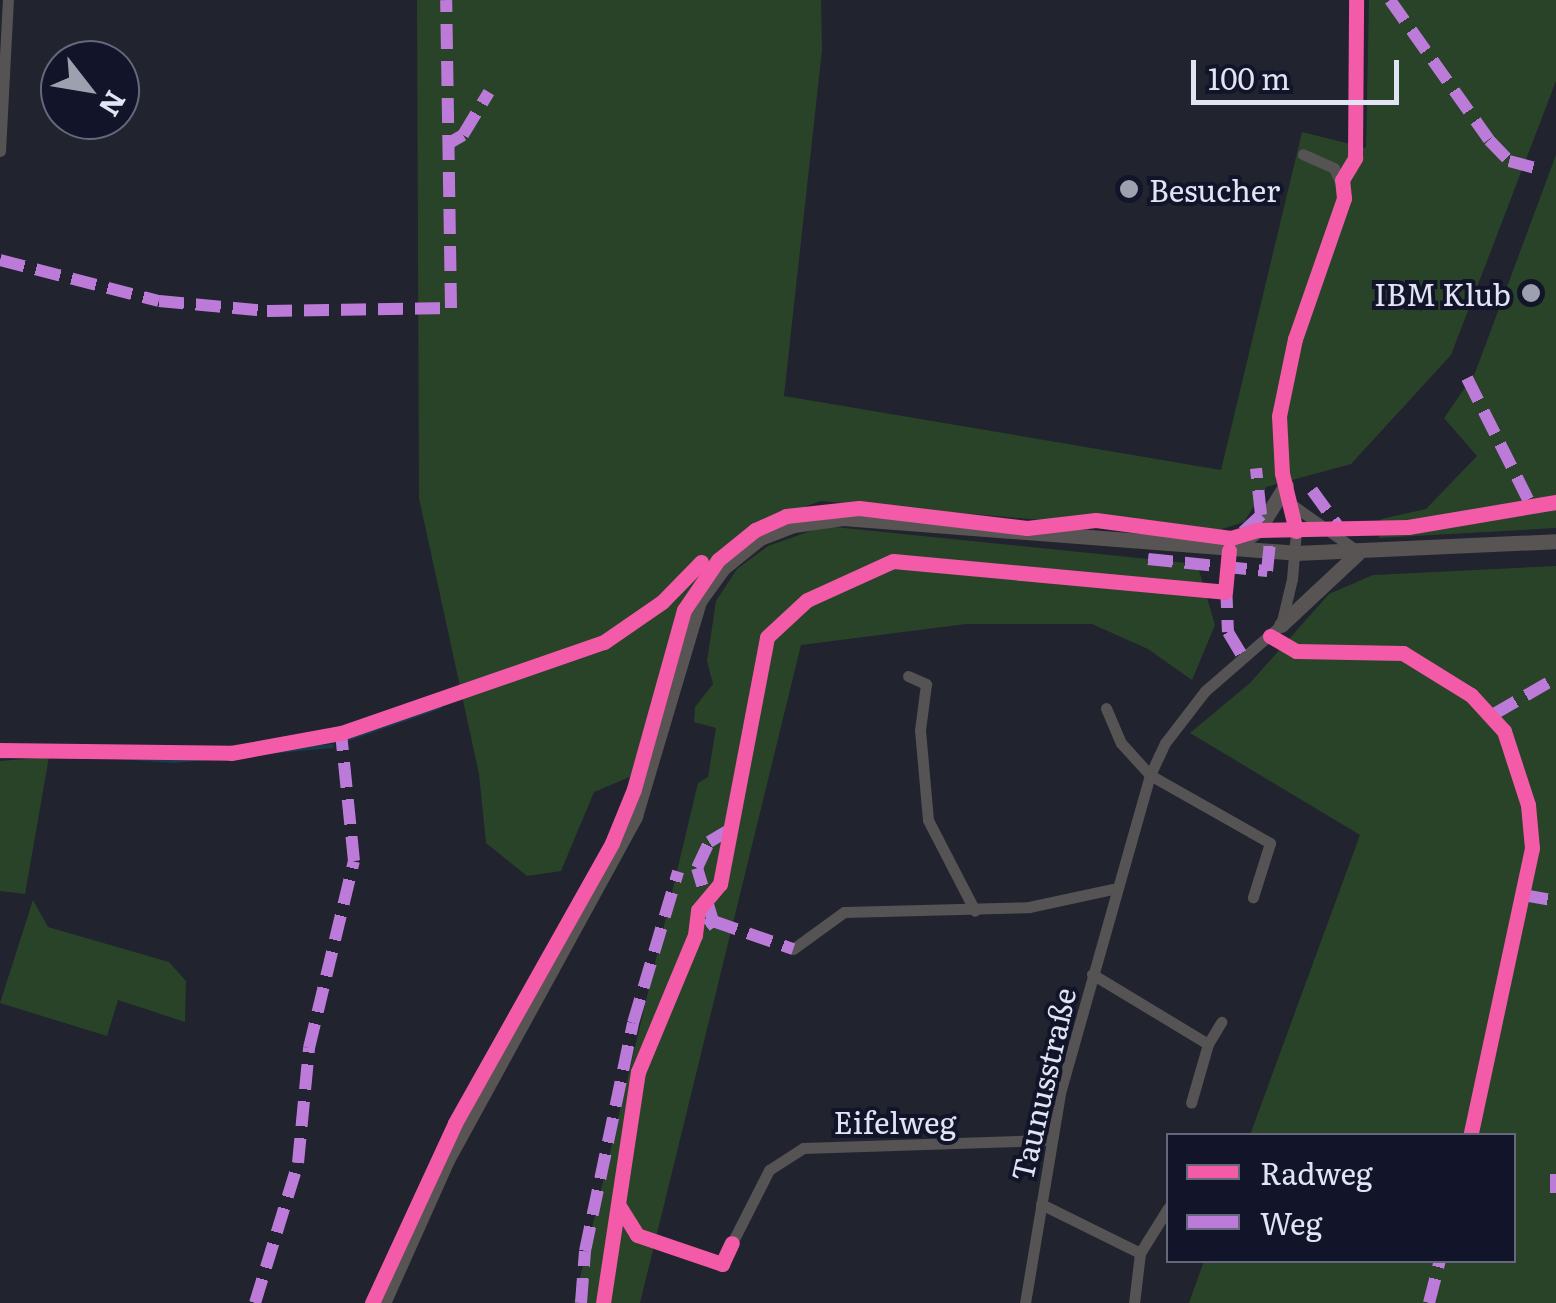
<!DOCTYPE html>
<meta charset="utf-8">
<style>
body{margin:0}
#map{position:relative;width:1556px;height:1303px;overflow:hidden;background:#21232e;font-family:Literata,serif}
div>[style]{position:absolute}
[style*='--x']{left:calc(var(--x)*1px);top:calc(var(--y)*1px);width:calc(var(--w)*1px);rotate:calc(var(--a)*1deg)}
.green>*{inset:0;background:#294329}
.stream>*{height:4px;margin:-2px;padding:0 2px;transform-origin:2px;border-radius:2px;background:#173c4d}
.minor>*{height:11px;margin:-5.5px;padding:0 5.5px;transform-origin:5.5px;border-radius:5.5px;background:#555353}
.secondary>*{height:15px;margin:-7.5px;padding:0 7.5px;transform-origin:7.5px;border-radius:7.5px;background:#585453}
.quiet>*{height:12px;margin-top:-6px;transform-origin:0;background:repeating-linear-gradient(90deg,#bd7bd9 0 25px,transparent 0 37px)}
.cycleway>*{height:15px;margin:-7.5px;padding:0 7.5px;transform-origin:7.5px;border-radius:7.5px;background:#f35aa7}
.dots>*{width:28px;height:28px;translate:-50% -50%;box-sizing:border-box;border:5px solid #12152a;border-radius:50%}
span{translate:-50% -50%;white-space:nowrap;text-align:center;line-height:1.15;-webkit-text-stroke:8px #12152a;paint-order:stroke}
.poi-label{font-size:30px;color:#e0e4f3}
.left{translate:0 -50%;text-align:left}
.right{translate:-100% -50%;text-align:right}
.street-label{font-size:30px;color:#e0e4f3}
.legend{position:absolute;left:1166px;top:1133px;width:350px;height:130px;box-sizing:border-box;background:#12152a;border:2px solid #64687a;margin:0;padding:12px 18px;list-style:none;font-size:30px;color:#e0e4f3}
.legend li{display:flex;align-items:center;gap:20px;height:50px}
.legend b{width:50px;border:2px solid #64687a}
.north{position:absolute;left:40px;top:40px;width:100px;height:100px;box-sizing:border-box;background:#12152a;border:2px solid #64687a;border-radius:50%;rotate:121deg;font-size:28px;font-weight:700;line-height:40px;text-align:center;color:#e0e4f3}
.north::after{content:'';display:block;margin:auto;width:35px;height:45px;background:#9da0ae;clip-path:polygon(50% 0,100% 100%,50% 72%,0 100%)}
.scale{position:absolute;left:1191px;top:60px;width:208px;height:45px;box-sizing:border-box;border:5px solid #e0e4f3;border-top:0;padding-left:12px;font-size:30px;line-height:35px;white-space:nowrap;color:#e0e4f3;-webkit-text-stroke:8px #12152a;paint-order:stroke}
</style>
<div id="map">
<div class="green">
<div style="clip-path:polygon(417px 0,821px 0,822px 50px,784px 396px,1221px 470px,1302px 132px,1366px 148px,1369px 0,1556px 0,1556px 81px,1451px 355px,1351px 464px,1266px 487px,1244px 522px,1206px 534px,821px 501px,764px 521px,733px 558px,679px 654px,649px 777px,632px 776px,594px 792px,561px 871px,527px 876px,486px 843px,479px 774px,419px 498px)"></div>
<div style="clip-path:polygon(1556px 155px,1556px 528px,1379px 538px,1381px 519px,1426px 509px,1477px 456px,1444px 418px,1475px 373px)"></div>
<div style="clip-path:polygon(825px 526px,1197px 564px,1215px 625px,1192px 680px,1148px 649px,1092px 624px,966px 624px,801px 645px,640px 1303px,574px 1303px,698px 783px,708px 777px,716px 728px,694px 722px,695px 707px,713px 684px,707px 661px,716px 601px,737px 569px,768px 546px)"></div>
<div style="clip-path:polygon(1556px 566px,1556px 1303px,1189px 1303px,1204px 1261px,1514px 1260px,1514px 1136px,1250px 1135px,1360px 835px,1190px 733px,1250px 683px,1329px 594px,1373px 575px)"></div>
<div style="clip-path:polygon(49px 757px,25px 894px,0 891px,0 761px)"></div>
<div style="clip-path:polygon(33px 900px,48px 927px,169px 962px,186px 981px,185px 1022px,118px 1000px,107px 1036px,0 1003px)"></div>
</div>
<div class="stream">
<div style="--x:348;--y:739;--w:97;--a:-19.2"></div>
<div style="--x:58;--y:753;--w:115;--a:4"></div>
<div style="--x:173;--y:761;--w:160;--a:-5.4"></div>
<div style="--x:0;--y:757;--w:43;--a:-6.6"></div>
</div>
<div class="minor">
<div style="--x:0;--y:151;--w:151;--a:-87"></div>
<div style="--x:1291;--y:504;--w:80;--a:35.3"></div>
<div style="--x:908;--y:676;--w:20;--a:24"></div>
<div style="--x:926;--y:684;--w:46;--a:97.4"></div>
<div style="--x:920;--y:730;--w:90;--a:84.9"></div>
<div style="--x:928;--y:820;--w:102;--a:62.7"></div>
<div style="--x:1106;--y:708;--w:38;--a:67"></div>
<div style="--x:1121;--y:743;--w:43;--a:47.8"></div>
<div style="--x:1150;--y:775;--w:138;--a:29.5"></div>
<div style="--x:1270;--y:843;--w:57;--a:107.5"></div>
<div style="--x:793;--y:949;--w:63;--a:-36"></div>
<div style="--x:844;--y:912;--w:185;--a:-1.5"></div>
<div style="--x:1029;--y:907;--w:86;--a:-12.1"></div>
<div style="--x:1092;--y:974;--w:135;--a:31.1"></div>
<div style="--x:1208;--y:1044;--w:61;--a:106.1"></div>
<div style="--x:1208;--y:1044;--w:26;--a:-59"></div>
<div style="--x:1041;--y:1204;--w:110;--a:26.3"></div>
<div style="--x:1140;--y:1253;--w:50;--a:96.8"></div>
<div style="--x:732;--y:1243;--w:82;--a:-63.1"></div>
<div style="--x:769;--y:1170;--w:40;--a:-32.9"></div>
<div style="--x:803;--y:1148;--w:247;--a:-1.9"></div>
<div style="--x:1140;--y:1253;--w:53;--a:-58.1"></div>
<div style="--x:1025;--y:1303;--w:213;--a:-80.5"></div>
<div style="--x:1060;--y:1093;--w:330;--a:-74.2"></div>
<div style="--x:1150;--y:775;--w:35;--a:-65"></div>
<div style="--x:1165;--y:743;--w:66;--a:-52.4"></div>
<div style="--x:1205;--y:691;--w:101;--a:-41"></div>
<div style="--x:1281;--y:625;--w:47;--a:-76.6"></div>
<div style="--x:1292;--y:579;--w:48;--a:-85.2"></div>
<div style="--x:1296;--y:531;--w:60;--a:-103.6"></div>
<div style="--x:1282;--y:473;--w:57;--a:-93"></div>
<div style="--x:1279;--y:416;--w:79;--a:-78.3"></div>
<div style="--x:1295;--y:339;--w:155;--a:-71.2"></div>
<div style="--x:1345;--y:192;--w:26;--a:-115"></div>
<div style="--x:1334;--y:168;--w:34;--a:-156"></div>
</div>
<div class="secondary">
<div style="--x:1231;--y:549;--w:33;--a:-35"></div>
<div style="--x:1258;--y:530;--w:53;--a:-58.1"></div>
<div style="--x:1281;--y:625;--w:105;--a:-43.1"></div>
<div style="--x:383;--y:1303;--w:157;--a:-65.9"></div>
<div style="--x:447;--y:1160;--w:392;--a:-61.3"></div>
<div style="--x:635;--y:816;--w:224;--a:-73.4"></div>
<div style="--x:699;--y:601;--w:41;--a:-54"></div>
<div style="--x:723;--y:568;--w:48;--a:-39"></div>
<div style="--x:760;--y:538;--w:36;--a:-21"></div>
<div style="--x:794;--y:525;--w:49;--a:-8.1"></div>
<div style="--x:843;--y:518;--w:454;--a:4.4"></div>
<div style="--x:1296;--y:553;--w:260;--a:-2.6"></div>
</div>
<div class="quiet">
<div style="--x:1390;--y:0;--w:171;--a:54.7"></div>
<div style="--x:1489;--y:140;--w:29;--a:46"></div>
<div style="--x:1509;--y:161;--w:35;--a:15"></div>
<div style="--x:451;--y:142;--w:14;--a:-30"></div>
<div style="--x:463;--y:135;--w:50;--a:-58.8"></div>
<div style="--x:0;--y:260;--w:164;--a:14.5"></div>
<div style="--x:159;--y:301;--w:108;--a:5.3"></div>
<div style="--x:267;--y:311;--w:184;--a:-0.9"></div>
<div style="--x:451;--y:308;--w:308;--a:-90.9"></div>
<div style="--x:1467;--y:378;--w:144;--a:63.3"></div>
<div style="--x:1312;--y:490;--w:44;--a:54.2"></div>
<div style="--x:1243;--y:532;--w:25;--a:-43"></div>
<div style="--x:1261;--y:515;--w:47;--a:-96.1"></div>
<div style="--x:1148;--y:559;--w:120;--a:5.8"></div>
<div style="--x:1267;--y:571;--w:38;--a:-84"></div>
<div style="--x:1226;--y:583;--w:49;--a:87.7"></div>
<div style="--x:1228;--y:632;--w:31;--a:59"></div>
<div style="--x:1494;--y:714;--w:72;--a:-30.1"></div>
<div style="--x:1523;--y:895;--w:34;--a:10"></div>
<div style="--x:713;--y:921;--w:55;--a:-106.8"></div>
<div style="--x:697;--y:868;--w:29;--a:-65"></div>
<div style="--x:709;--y:842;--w:27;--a:-31"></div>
<div style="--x:706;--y:926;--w:9;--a:-36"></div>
<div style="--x:713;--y:921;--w:85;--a:19.3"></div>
<div style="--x:1556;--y:1174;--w:19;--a:90"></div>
<div style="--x:255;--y:1303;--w:146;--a:-72.9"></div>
<div style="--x:298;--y:1163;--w:116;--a:-84.5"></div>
<div style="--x:309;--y:1048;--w:192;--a:-76.5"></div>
<div style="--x:354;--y:861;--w:129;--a:-95.8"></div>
<div style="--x:581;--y:1303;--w:52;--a:-85.6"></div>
<div style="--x:585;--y:1251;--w:233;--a:-78.1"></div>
<div style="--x:633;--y:1023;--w:158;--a:-73.4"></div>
<div style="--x:1429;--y:1303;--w:44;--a:-75.7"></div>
</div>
<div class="cycleway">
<div style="--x:1296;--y:531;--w:60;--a:-103.6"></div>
<div style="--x:1282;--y:473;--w:57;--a:-93"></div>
<div style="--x:1279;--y:416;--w:79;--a:-78.3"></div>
<div style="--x:1295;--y:339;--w:149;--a:-70.8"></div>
<div style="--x:1344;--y:198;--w:18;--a:-96"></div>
<div style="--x:1342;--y:180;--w:26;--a:-59"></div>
<div style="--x:1355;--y:158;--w:158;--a:-89.6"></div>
<div style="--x:1270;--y:636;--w:30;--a:30"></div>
<div style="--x:1296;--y:651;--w:107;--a:1.1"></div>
<div style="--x:1403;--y:653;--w:80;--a:31.7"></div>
<div style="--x:1471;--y:695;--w:49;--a:47.5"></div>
<div style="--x:1504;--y:731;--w:78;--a:72"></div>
<div style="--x:1528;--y:805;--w:43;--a:84.7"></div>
<div style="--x:1532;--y:848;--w:295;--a:102.1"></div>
<div style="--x:0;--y:750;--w:231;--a:0.7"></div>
<div style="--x:231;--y:753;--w:112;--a:-10.3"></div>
<div style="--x:341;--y:733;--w:278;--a:-19.1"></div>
<div style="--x:604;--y:642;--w:70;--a:-34.6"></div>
<div style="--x:662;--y:602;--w:56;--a:-45.7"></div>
<div style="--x:619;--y:1206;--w:34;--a:58"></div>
<div style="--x:637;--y:1235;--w:90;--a:18.8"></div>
<div style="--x:722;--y:1264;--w:23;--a:-65"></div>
<div style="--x:372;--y:1303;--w:198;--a:-65.2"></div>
<div style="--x:455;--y:1123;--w:321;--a:-60.7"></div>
<div style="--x:612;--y:843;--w:58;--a:-67.8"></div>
<div style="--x:634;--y:789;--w:186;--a:-74.4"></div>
<div style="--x:684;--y:610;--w:60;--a:-55.8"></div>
<div style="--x:718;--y:560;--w:48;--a:-39"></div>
<div style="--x:755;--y:530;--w:34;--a:-24"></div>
<div style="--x:786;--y:516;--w:73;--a:-6.3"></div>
<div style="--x:859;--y:508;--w:169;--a:6.8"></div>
<div style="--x:1027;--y:528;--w:69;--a:-6.6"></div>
<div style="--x:1096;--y:520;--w:136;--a:7.6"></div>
<div style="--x:1231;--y:538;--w:28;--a:-17"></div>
<div style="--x:1258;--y:530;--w:150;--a:-1.1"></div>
<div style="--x:1408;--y:527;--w:150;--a:-9.6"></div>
<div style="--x:603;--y:1303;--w:234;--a:-81.4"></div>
<div style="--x:638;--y:1072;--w:148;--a:-67.4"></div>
<div style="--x:695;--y:935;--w:25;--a:-83"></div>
<div style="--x:698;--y:910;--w:34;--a:-50"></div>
<div style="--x:720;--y:884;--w:251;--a:-79.2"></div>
<div style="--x:767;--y:637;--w:54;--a:-42.8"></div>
<div style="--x:807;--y:600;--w:94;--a:-24.4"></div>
<div style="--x:893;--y:561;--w:333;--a:5.3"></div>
<div style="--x:1225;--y:592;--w:42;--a:-84.6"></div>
</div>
<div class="dots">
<div style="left:1129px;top:189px;background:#9da0ae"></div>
<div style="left:1531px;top:293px;background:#9da0ae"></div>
</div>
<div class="poi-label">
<span class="left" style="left:1149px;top:189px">Besucher</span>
<span class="right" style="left:1511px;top:293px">IBM Klub</span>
</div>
<div class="street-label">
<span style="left:1042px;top:1084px;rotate:-77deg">Taunusstraße</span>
<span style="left:895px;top:1121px">Eifelweg</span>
</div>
<ul class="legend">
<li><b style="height:12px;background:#f35aa7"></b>Radweg</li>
<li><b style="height:12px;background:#bd7bd9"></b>Weg</li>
</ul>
<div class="north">N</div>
<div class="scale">100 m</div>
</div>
